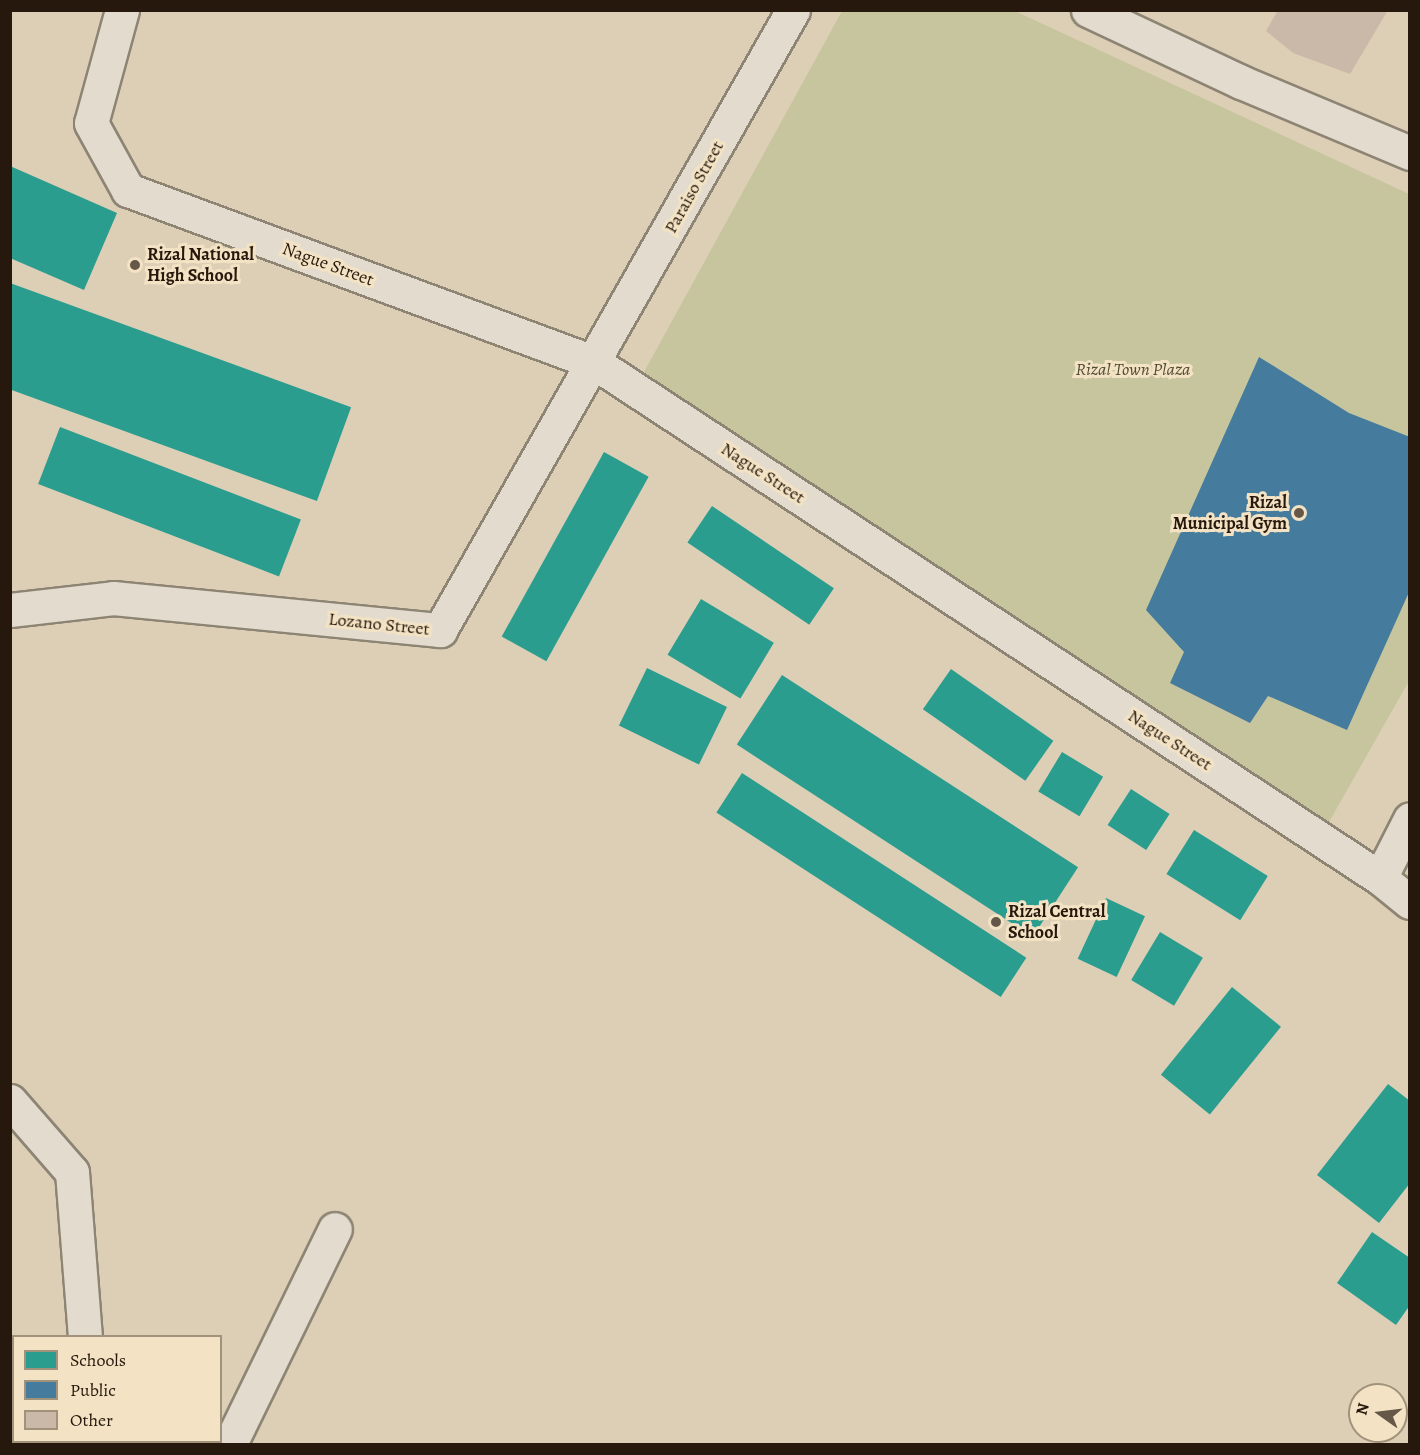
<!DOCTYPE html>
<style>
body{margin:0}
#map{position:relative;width:1420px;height:1455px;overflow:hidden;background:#ddcfb5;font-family:Alegreya,serif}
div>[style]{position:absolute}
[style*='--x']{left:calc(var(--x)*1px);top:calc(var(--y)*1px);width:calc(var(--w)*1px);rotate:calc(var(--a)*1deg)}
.green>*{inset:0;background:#c7c59d}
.schools>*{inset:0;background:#2a9d8f;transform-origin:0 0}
.public>*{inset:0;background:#457b9d}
.building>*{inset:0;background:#cab9a8}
.roads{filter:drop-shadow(2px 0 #8d8474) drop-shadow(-2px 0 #8d8474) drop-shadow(0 2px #8d8474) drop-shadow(0 -2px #8d8474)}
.street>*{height:33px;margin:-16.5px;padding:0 16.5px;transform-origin:16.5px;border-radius:16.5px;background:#e3dcce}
.dots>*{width:16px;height:16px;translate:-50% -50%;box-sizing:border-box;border:3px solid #f3e3c4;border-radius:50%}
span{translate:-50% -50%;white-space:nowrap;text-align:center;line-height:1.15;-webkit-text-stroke:6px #f3e3c4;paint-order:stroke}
.street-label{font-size:18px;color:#26180d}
.poi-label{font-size:18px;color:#26180d;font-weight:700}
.left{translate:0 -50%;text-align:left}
.right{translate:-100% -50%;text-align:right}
.park-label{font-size:18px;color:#514a32;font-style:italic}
.frame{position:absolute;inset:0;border:12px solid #26180d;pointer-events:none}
.legend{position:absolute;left:12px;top:1335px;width:210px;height:108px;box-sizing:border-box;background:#f3e3c4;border:2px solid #a1927b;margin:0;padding:8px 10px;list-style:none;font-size:18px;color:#26180d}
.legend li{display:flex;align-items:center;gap:12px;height:30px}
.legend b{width:30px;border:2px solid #a1927b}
.north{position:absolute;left:1348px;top:1383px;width:60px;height:60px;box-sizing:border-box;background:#f3e3c4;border:2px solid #a1927b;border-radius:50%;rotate:284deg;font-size:16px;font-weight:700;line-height:24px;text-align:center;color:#26180d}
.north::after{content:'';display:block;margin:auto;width:21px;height:27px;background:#665848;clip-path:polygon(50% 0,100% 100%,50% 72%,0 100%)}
</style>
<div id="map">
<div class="green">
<div style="clip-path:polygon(842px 11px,1015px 11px,1409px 194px,1409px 681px,1325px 829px,644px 372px)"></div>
</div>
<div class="schools">
<div style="clip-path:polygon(10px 166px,117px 213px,84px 290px,10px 258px)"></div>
<div style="left:10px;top:283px;width:363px;height:100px;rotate:20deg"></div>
<div style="left:60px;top:427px;width:258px;height:61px;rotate:21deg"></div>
<div style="left:604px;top:452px;width:51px;height:211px;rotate:29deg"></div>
<div style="left:712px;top:506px;width:147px;height:44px;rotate:34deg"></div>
<div style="left:701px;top:599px;width:85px;height:65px;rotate:31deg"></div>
<div style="left:647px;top:668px;width:89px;height:64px;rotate:26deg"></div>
<div style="left:951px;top:669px;width:125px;height:49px;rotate:35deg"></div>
<div style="left:782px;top:675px;width:353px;height:83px;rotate:33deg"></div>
<div style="left:1062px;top:752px;width:48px;height:46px;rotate:31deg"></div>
<div style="left:742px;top:773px;width:339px;height:47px;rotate:33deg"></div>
<div style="left:1131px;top:789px;width:46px;height:43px;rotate:33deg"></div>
<div style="left:1194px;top:830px;width:87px;height:52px;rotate:32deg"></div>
<div style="left:1106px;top:898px;width:43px;height:67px;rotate:25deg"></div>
<div style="left:1160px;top:932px;width:50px;height:56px;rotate:31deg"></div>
<div style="left:1232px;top:987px;width:63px;height:113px;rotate:39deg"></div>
<div style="clip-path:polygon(1388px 1084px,1410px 1101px,1410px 1183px,1379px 1223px,1317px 1175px)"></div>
<div style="clip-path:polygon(1372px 1232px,1410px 1258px,1410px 1305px,1396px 1325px,1337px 1283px)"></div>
</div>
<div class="public">
<div style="clip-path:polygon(1259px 357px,1349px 413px,1410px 437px,1410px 590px,1347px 730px,1268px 696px,1250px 723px,1170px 683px,1184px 652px,1146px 610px)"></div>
</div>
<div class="building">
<div style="clip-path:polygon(1278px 10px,1388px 10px,1350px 74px,1293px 53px,1266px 31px)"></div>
</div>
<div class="roads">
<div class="street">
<div style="--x:122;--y:10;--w:117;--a:105.3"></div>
<div style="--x:91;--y:123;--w:77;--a:61.1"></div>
<div style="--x:128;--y:190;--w:498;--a:20.3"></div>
<div style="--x:595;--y:363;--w:939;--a:33.27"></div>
<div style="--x:1380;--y:878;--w:38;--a:39"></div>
<div style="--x:1088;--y:10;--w:169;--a:25.2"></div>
<div style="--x:1241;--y:82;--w:183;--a:22.8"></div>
<div style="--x:10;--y:610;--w:104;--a:-6.6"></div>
<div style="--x:113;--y:598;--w:329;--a:5.6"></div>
<div style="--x:440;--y:630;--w:713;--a:-60.34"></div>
<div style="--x:1380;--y:878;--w:66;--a:-63"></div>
<div style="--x:10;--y:1101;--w:94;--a:48.9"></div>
<div style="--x:72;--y:1172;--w:165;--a:85.5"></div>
<div style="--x:93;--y:1442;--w:2;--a:90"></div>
<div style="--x:230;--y:1444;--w:239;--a:-64"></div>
</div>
</div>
<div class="dots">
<div style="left:135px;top:265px;background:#665848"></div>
<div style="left:1299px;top:513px;background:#665848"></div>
<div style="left:996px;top:922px;background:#665848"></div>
</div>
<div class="street-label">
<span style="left:694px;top:187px;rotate:-61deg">Paraiso Street</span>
<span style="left:328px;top:264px;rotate:20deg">Nague Street</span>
<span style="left:763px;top:473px;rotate:33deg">Nague Street</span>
<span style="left:379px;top:624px;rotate:6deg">Lozano Street</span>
<span style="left:1170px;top:740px;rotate:33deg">Nague Street</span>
</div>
<div class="poi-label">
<span class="left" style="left:147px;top:265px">Rizal National<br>High School</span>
<span class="right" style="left:1287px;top:513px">Rizal<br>Municipal Gym</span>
<span class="left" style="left:1008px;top:922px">Rizal Central<br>School</span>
</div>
<div class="park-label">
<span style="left:1133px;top:369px">Rizal Town Plaza</span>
</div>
<div class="frame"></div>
<ul class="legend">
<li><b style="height:16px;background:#2a9d8f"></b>Schools</li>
<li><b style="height:16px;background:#457b9d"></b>Public</li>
<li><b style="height:16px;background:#cab9a8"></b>Other</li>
</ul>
<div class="north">N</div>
</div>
